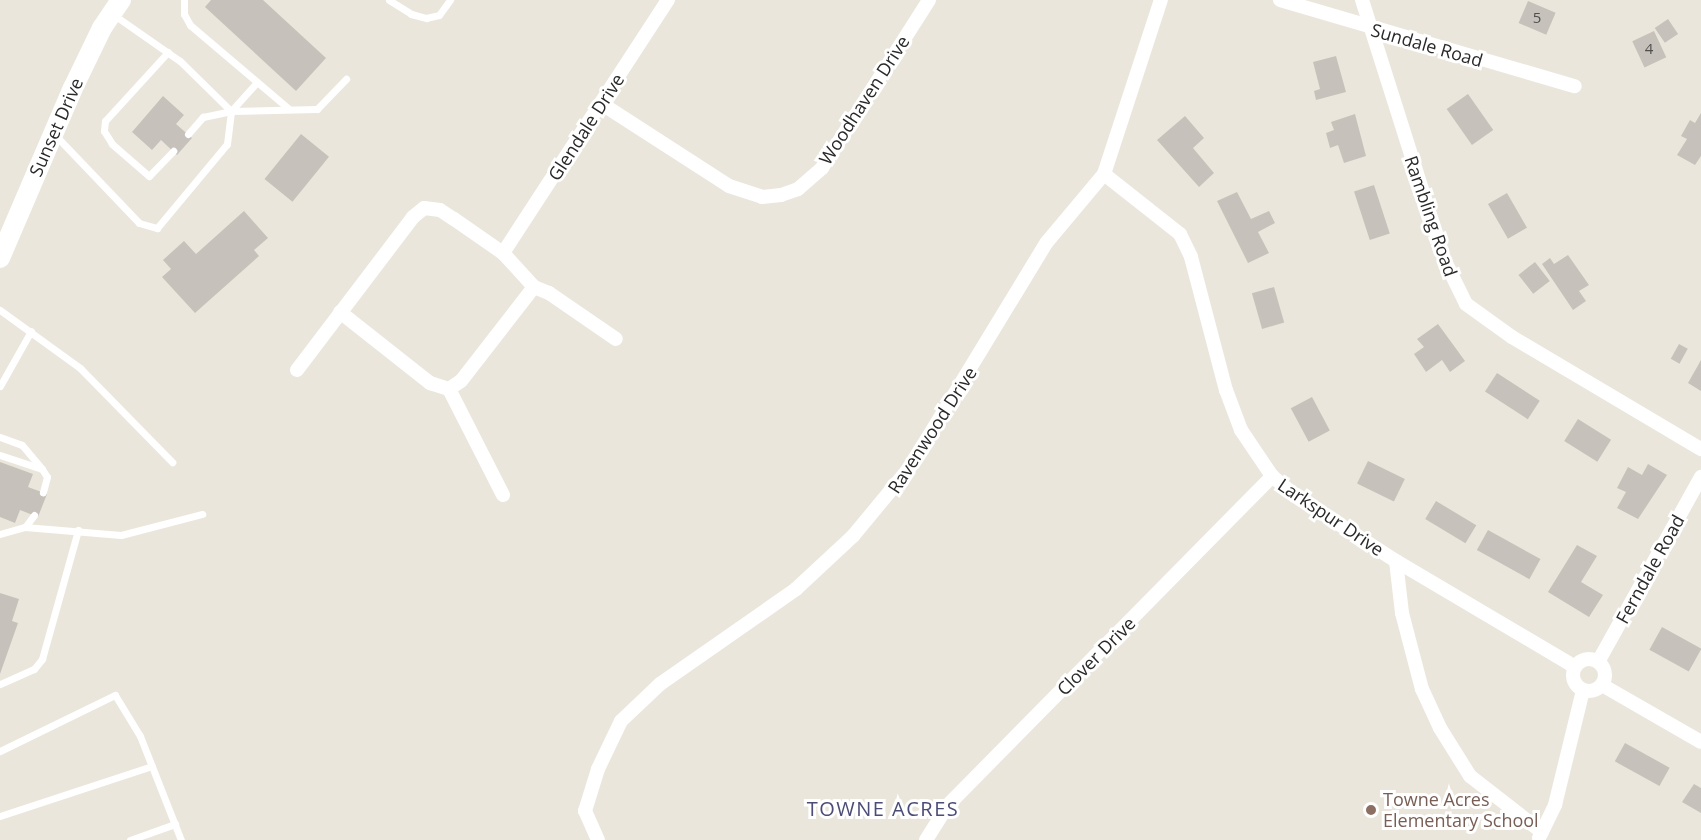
<!DOCTYPE html>
<style>
body{margin:0}
#map{position:relative;width:1701px;height:840px;overflow:hidden;background:#eae6db;font-family:"Open Sans",sans-serif}
div>[style]{position:absolute}
[style*='--x']{left:calc(var(--x)*1px);top:calc(var(--y)*1px);width:calc(var(--w)*1px);rotate:calc(var(--a)*1deg)}
.building>*{inset:0;background:#c6c2bb;transform-origin:0 0}
.service>*{height:7px;margin:-3.5px;padding:0 3.5px;transform-origin:3.5px;border-radius:3.5px;background:#fff}
.minor>*{height:14px;margin:-7px;padding:0 7px;transform-origin:7px;border-radius:7px;background:#fff}
.minor>.ring{margin:-7px;padding:0;box-sizing:content-box;background:none;border:14px solid #fff;border-radius:50%}
.secondary>*{height:20px;margin:-10px;padding:0 10px;transform-origin:10px;border-radius:10px;background:#fff}
.dots>*{width:16px;height:16px;translate:-50% -50%;box-sizing:border-box;border:3px solid #fff;border-radius:50%}
span{translate:-50% -50%;white-space:nowrap;text-align:center;line-height:1.15;-webkit-text-stroke:6px #fff;paint-order:stroke}
.number-label{font-size:15px;color:#504f4e}
.number-label span{-webkit-text-stroke-width:0}
.street-label{font-size:18px;color:#292929}
.education-label{font-size:18px;color:#785e54}
.left{translate:0 -50%;text-align:left}
.neighbourhood-label{font-size:20px;color:#4c4d76;letter-spacing:1.5px}
</style>
<div id="map">
<div class="building">
<div style="clip-path:polygon(211px 0,263px 0,326px 58px,296px 91px,205px 7px)"></div>
<div style="left:1528px;top:1px;width:30px;height:24px;rotate:23deg"></div>
<div style="left:1668px;top:19px;width:18px;height:16px;rotate:56deg"></div>
<div style="left:1654px;top:31px;width:29px;height:24px;rotate:65deg"></div>
<div style="clip-path:polygon(1336px 56px,1346px 92px,1316px 100px,1314px 91px,1320px 89px,1313px 62px)"></div>
<div style="left:1468px;top:94px;width:44px;height:26px;rotate:55deg"></div>
<div style="clip-path:polygon(163px 96px,184px 115px,176px 124px,192px 138px,177px 155px,161px 140px,152px 150px,132px 132px)"></div>
<div style="clip-path:polygon(1701px 113px,1701px 156px,1695px 165px,1677px 155px,1687px 139px,1681px 136px,1690px 120px,1695px 123px)"></div>
<div style="clip-path:polygon(1355px 114px,1366px 156px,1344px 163px,1338px 145px,1330px 148px,1326px 133px,1334px 130px,1331px 122px)"></div>
<div style="clip-path:polygon(1185px 116px,1204px 138px,1193px 148px,1214px 173px,1199px 187px,1157px 140px)"></div>
<div style="left:301px;top:134px;width:36px;height:58px;rotate:39deg"></div>
<div style="left:1374px;top:185px;width:51px;height:21px;rotate:72deg"></div>
<div style="clip-path:polygon(1237px 192px,1251px 219px,1269px 211px,1275px 223px,1258px 232px,1269px 253px,1248px 263px,1217px 201px)"></div>
<div style="left:1507px;top:193px;width:40px;height:22px;rotate:60deg"></div>
<div style="clip-path:polygon(244px 211px,268px 238px,254px 250px,259px 256px,195px 313px,162px 277px,171px 269px,163px 260px,184px 241px,196px 254px)"></div>
<div style="clip-path:polygon(1568px 255px,1589px 285px,1579px 291px,1586px 301px,1573px 310px,1542px 264px,1550px 258px,1554px 264px)"></div>
<div style="left:1535px;top:262px;width:24px;height:21px;rotate:52deg"></div>
<div style="left:1274px;top:287px;width:37px;height:23px;rotate:74deg"></div>
<div style="clip-path:polygon(1438px 324px,1465px 361px,1450px 372px,1442px 360px,1426px 372px,1414px 354px,1424px 347px,1417px 339px)"></div>
<div style="left:1679px;top:344px;width:10px;height:17px;rotate:29deg"></div>
<div style="clip-path:polygon(1701px 360px,1701px 391px,1688px 383px)"></div>
<div style="left:1497px;top:373px;width:51px;height:22px;rotate:33deg"></div>
<div style="left:1312px;top:397px;width:38px;height:24px;rotate:62deg"></div>
<div style="left:1578px;top:419px;width:39px;height:26px;rotate:32deg"></div>
<div style="left:1368px;top:461px;width:41px;height:25px;rotate:26deg"></div>
<div style="clip-path:polygon(0 462px,33px 474px,28px 487px,47px 494px,38px 517px,20px 510px,15px 523px,0 517px)"></div>
<div style="clip-path:polygon(1648px 464px,1667px 475px,1638px 519px,1617px 508px,1626px 492px,1617px 488px,1628px 467px,1642px 475px)"></div>
<div style="left:1436px;top:501px;width:47px;height:21px;rotate:31deg"></div>
<div style="left:1488px;top:530px;width:60px;height:23px;rotate:29deg"></div>
<div style="clip-path:polygon(1577px 545px,1597px 556px,1581px 582px,1603px 595px,1589px 617px,1548px 592px)"></div>
<div style="clip-path:polygon(0 593px,19px 599px,12px 621px,18px 623px,0 674px)"></div>
<div style="left:1662px;top:627px;width:45px;height:26px;rotate:29deg"></div>
<div style="left:1625px;top:743px;width:51px;height:21px;rotate:29deg"></div>
<div style="clip-path:polygon(1694px 784px,1701px 788px,1701px 813px,1682px 802px)"></div>
</div>
<div class="service">
<div style="--x:184;--y:0;--w:14;--a:90"></div>
<div style="--x:184;--y:14;--w:13;--a:61"></div>
<div style="--x:190;--y:25;--w:130;--a:40.3"></div>
<div style="--x:389;--y:0;--w:26;--a:32"></div>
<div style="--x:411;--y:14;--w:16;--a:15"></div>
<div style="--x:426;--y:18;--w:13;--a:-13"></div>
<div style="--x:439;--y:15;--w:19;--a:-54"></div>
<div style="--x:114;--y:15;--w:80;--a:34.9"></div>
<div style="--x:180;--y:61;--w:71;--a:44.4"></div>
<div style="--x:168;--y:52;--w:93;--a:132.4"></div>
<div style="--x:105;--y:121;--w:10;--a:96"></div>
<div style="--x:104;--y:131;--w:15;--a:58"></div>
<div style="--x:112;--y:144;--w:49;--a:40.9"></div>
<div style="--x:149;--y:176;--w:35;--a:-46"></div>
<div style="--x:188;--y:134;--w:23;--a:-49"></div>
<div style="--x:203;--y:117;--w:29;--a:-12"></div>
<div style="--x:231;--y:111;--w:86;--a:-1.3"></div>
<div style="--x:317;--y:109;--w:42;--a:-46"></div>
<div style="--x:56;--y:136;--w:120;--a:46.3"></div>
<div style="--x:139;--y:223;--w:19;--a:16"></div>
<div style="--x:157;--y:228;--w:109;--a:-50.2"></div>
<div style="--x:227;--y:144;--w:33;--a:-83"></div>
<div style="--x:231;--y:111;--w:39;--a:-48"></div>
<div style="--x:0;--y:310;--w:99;--a:35.9"></div>
<div style="--x:80;--y:368;--w:132;--a:45.6"></div>
<div style="--x:0;--y:386;--w:63;--a:-60.6"></div>
<div style="--x:0;--y:437;--w:23;--a:20"></div>
<div style="--x:22;--y:445;--w:31;--a:50"></div>
<div style="--x:0;--y:455;--w:44;--a:18.4"></div>
<div style="--x:42;--y:469;--w:9;--a:58"></div>
<div style="--x:47;--y:477;--w:16;--a:105"></div>
<div style="--x:25;--y:527;--w:96;--a:4.8"></div>
<div style="--x:121;--y:535;--w:84;--a:-14.5"></div>
<div style="--x:0;--y:534;--w:26;--a:-16"></div>
<div style="--x:25;--y:527;--w:15;--a:-53"></div>
<div style="--x:0;--y:684;--w:37;--a:-24"></div>
<div style="--x:34;--y:669;--w:13;--a:-51"></div>
<div style="--x:42;--y:659;--w:134;--a:-74.4"></div>
<div style="--x:0;--y:751;--w:128;--a:-26"></div>
<div style="--x:115;--y:695;--w:48;--a:58.6"></div>
<div style="--x:140;--y:736;--w:112;--a:68.5"></div>
<div style="--x:0;--y:816;--w:160;--a:-18.2"></div>
<div style="--x:130;--y:840;--w:48;--a:-19.6"></div>
</div>
<div class="minor">
<div style="--x:1280;--y:0;--w:307;--a:16.3"></div>
<div style="--x:1362;--y:0;--w:272;--a:72.4"></div>
<div style="--x:1444;--y:259;--w:50;--a:63.9"></div>
<div style="--x:1466;--y:304;--w:57;--a:35.7"></div>
<div style="--x:1512;--y:337;--w:220;--a:30.7"></div>
<div style="--x:602;--y:104;--w:151;--a:32.8"></div>
<div style="--x:729;--y:186;--w:35;--a:18"></div>
<div style="--x:762;--y:197;--w:19;--a:-6"></div>
<div style="--x:781;--y:195;--w:18;--a:-19"></div>
<div style="--x:798;--y:189;--w:32;--a:-41"></div>
<div style="--x:822;--y:168;--w:199;--a:-57.5"></div>
<div style="--x:1104;--y:174;--w:97;--a:38.3"></div>
<div style="--x:1180;--y:234;--w:25;--a:64"></div>
<div style="--x:1191;--y:257;--w:138;--a:75.3"></div>
<div style="--x:1226;--y:390;--w:43;--a:69.4"></div>
<div style="--x:1241;--y:430;--w:55;--a:56"></div>
<div style="--x:1272;--y:476;--w:33;--a:40"></div>
<div style="--x:1297;--y:497;--w:118;--a:32.9"></div>
<div style="--x:1396;--y:561;--w:208;--a:30.6"></div>
<div style="--x:503;--y:253;--w:302;--a:-56.9"></div>
<div style="--x:340;--y:312;--w:115;--a:38.3"></div>
<div style="--x:430;--y:383;--w:20;--a:18"></div>
<div style="--x:449;--y:389;--w:14;--a:-34"></div>
<div style="--x:461;--y:381;--w:119;--a:-52.2"></div>
<div style="--x:297;--y:370;--w:192;--a:-52.8"></div>
<div style="--x:413;--y:217;--w:14;--a:-39"></div>
<div style="--x:424;--y:208;--w:16;--a:7"></div>
<div style="--x:440;--y:210;--w:17;--a:33"></div>
<div style="--x:454;--y:219;--w:60;--a:34.8"></div>
<div style="--x:503;--y:253;--w:46;--a:47.6"></div>
<div style="--x:534;--y:287;--w:16;--a:22"></div>
<div style="--x:549;--y:293;--w:81;--a:34.5"></div>
<div style="--x:449;--y:389;--w:119;--a:63"></div>
<div style="--x:1396;--y:561;--w:52;--a:83.4"></div>
<div style="--x:1402;--y:613;--w:79;--a:75.3"></div>
<div style="--x:1422;--y:689;--w:43;--a:65.2"></div>
<div style="--x:1440;--y:728;--w:57;--a:58"></div>
<div style="--x:1470;--y:776;--w:91;--a:37.9"></div>
<div class="ring" style="left:1573px;top:659px;width:18px;height:18px"></div>
<div style="--x:1598;--y:662;--w:212;--a:-60.9"></div>
<div style="--x:1602;--y:685;--w:114;--a:29.9"></div>
<div style="--x:1539;--y:838;--w:37;--a:-64"></div>
<div style="--x:1555;--y:805;--w:118;--a:-76.3"></div>
<div style="--x:598;--y:840;--w:32;--a:-114"></div>
<div style="--x:585;--y:811;--w:44;--a:-72.8"></div>
<div style="--x:598;--y:769;--w:53;--a:-64.4"></div>
<div style="--x:621;--y:721;--w:54;--a:-43.5"></div>
<div style="--x:660;--y:684;--w:166;--a:-34.9"></div>
<div style="--x:796;--y:589;--w:78;--a:-42.9"></div>
<div style="--x:853;--y:536;--w:89;--a:-50.4"></div>
<div style="--x:910;--y:467;--w:263;--a:-58.7"></div>
<div style="--x:1047;--y:242;--w:89;--a:-50"></div>
<div style="--x:1104;--y:174;--w:183;--a:-71.9"></div>
<div style="--x:926;--y:840;--w:41;--a:-57.8"></div>
<div style="--x:948;--y:805;--w:462;--a:-45.4"></div>
</div>
<div class="secondary">
<div style="--x:0;--y:258;--w:185;--a:-66.8"></div>
<div style="--x:73;--y:88;--w:67;--a:-64.2"></div>
<div style="--x:102;--y:28;--w:34;--a:-56"></div>
</div>
<div class="dots">
<div style="left:1371px;top:810px;background:#8d6e63"></div>
</div>
<div class="number-label">
<span style="left:1537px;top:18px">5</span>
<span style="left:1649px;top:49px">4</span>
</div>
<div class="street-label">
<span style="left:1427px;top:45px;rotate:16deg">Sundale Road</span>
<span style="left:864px;top:100px;rotate:-57deg">Woodhaven Drive</span>
<span style="left:56px;top:127px;rotate:-66deg">Sunset Drive</span>
<span style="left:586px;top:127px;rotate:-57deg">Glendale Drive</span>
<span style="left:1431px;top:216px;rotate:71deg">Rambling Road</span>
<span style="left:932px;top:430px;rotate:-57deg">Ravenwood Drive</span>
<span style="left:1331px;top:517px;rotate:34deg">Larkspur Drive</span>
<span style="left:1650px;top:569px;rotate:-61deg">Ferndale Road</span>
<span style="left:1096px;top:656px;rotate:-45deg">Clover Drive</span>
</div>
<div class="education-label">
<span class="left" style="left:1383px;top:810px">Towne Acres<br>Elementary School</span>
</div>
<div class="neighbourhood-label">
<span style="left:883px;top:808px">TOWNE ACRES</span>
</div>
</div>
